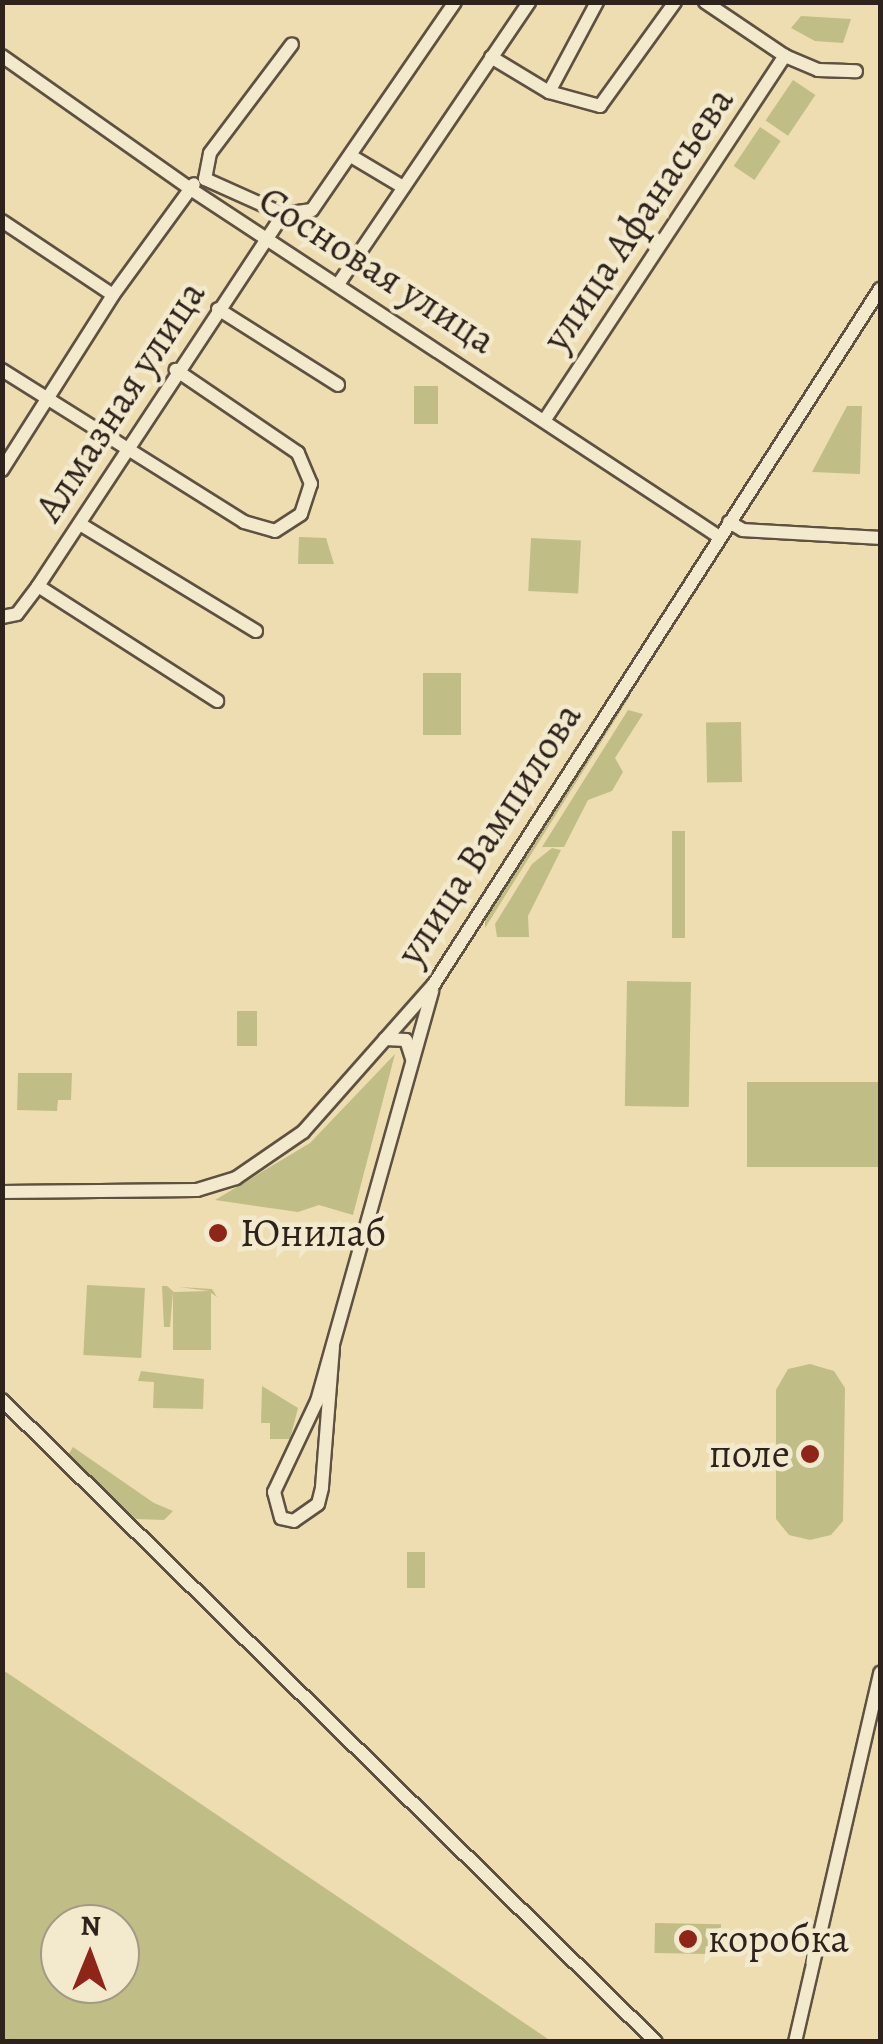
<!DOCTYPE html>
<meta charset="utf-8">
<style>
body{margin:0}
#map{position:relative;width:883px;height:2044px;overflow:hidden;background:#edddb1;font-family:Alegreya,serif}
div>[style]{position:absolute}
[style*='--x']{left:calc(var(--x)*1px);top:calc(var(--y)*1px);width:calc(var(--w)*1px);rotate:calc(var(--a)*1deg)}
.green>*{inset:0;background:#c0be86;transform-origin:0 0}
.roads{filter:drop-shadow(2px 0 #5e5141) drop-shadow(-2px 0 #5e5141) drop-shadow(0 2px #5e5141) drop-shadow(0 -2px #5e5141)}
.minor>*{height:12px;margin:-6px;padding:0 6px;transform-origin:6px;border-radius:6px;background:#f3e9cc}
.dots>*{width:28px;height:28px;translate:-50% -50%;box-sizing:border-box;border:5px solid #f3e9cc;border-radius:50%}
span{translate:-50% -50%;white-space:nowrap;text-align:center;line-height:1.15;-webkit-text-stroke:9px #f3e9cc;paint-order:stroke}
.street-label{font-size:40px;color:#2e221c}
.poi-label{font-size:40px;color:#2e221c}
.left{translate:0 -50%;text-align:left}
.right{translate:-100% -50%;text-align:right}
.frame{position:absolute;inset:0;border:5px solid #2e221c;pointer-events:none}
.north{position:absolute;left:40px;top:1904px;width:100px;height:100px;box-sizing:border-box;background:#f3e9cc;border:2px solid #a49986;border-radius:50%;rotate:1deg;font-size:28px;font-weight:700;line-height:40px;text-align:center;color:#2e221c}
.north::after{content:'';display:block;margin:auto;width:35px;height:45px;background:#8f2418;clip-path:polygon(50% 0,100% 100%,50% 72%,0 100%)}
</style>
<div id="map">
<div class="green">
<div style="clip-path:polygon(801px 16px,851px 19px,843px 43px,815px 41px,791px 28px)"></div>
<div style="left:793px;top:80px;width:27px;height:49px;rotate:34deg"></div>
<div style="left:760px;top:127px;width:25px;height:47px;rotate:34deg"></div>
<div style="left:414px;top:386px;width:24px;height:38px"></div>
<div style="clip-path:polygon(847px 406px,862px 406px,860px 474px,812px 472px)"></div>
<div style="clip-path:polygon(299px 537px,326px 538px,334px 564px,298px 564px)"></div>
<div style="left:531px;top:538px;width:50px;height:53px;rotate:3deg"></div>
<div style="left:423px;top:673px;width:38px;height:62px"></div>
<div style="clip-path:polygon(624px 693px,630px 696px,485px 928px,485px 913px)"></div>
<div style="clip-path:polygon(628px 710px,643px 714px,615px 758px,623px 772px,612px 791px,588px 800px,564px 847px,542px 847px)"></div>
<div style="left:741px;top:722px;width:60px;height:35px;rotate:89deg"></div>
<div style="left:672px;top:831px;width:13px;height:107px"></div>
<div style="clip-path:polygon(552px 848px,561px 850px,528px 916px,529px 937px,497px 937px,495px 924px,532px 864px)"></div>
<div style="left:627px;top:981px;width:64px;height:125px;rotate:1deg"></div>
<div style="left:237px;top:1011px;width:20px;height:35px"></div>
<div style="clip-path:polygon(395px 1054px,353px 1215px,319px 1205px,298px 1212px,215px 1200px,310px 1143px)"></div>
<div style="clip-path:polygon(18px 1073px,72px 1073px,71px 1100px,58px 1100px,57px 1111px,17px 1110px)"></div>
<div style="left:747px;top:1082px;width:133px;height:85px"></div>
<div style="left:87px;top:1285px;width:58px;height:70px;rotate:3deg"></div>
<div style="clip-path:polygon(162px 1286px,167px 1286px,174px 1292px,209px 1291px,179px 1287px,212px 1289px,217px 1297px,211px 1293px,211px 1350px,173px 1350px,173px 1291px,170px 1327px,164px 1327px)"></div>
<div style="clip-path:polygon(810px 1364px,834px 1371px,845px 1388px,843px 1521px,831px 1535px,810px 1540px,789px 1535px,776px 1519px,776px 1390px,788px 1369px)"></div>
<div style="clip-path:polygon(141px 1371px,204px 1379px,203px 1409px,153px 1408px,154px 1382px,138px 1381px)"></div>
<div style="clip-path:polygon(262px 1386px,298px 1408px,290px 1439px,270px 1439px,270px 1423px,261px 1423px)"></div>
<div style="clip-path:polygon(73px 1447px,154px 1503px,173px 1511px,164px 1520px,136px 1519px,68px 1455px)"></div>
<div style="left:425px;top:1552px;width:36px;height:18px;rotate:90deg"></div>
<div style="clip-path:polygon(evenodd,2px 1670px,3px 1670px,551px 2041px,3px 2041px,2px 1670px,60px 1924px,120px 1924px,120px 1984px,60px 1984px,60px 1924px)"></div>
<div style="left:655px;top:1923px;width:66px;height:30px;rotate:1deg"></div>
</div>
<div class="roads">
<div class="minor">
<div style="--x:705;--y:2;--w:97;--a:34"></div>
<div style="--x:785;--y:56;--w:36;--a:23"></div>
<div style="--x:818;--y:70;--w:38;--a:2"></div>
<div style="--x:2;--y:56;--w:229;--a:35.2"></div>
<div style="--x:189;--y:188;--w:633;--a:33.34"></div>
<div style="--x:491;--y:57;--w:68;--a:31.1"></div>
<div style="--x:549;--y:92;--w:53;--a:15.4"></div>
<div style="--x:600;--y:106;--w:128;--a:-54.2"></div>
<div style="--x:549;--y:92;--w:102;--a:-61.9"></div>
<div style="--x:351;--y:156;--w:61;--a:30.8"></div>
<div style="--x:205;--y:179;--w:85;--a:24.2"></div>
<div style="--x:283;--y:214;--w:29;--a:-8"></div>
<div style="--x:312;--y:210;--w:252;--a:-55.5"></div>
<div style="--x:205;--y:179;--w:26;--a:-79"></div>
<div style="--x:210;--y:153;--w:136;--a:-53"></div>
<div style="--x:2;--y:221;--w:133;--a:33.7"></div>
<div style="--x:339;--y:283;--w:339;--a:-55.9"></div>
<div style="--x:218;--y:309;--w:142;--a:32.3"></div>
<div style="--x:2;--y:370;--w:286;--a:32.1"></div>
<div style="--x:244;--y:522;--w:32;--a:16"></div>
<div style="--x:275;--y:531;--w:31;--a:-33"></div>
<div style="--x:301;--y:514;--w:32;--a:-72"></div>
<div style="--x:311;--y:484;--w:34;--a:-113"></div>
<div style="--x:298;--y:453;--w:148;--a:-145.8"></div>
<div style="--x:546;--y:418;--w:434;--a:-56.6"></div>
<div style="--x:2;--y:470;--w:207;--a:-57.6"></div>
<div style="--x:113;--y:295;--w:137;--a:-53.9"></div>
<div style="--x:729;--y:522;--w:16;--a:30"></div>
<div style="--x:743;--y:530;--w:137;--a:3.3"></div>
<div style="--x:80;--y:524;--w:206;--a:31.3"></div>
<div style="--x:38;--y:586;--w:213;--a:32.7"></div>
<div style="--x:2;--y:617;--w:15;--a:-11"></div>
<div style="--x:17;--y:614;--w:35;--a:-53"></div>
<div style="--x:38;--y:586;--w:445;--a:-56.6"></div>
<div style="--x:385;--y:1039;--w:21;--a:3"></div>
<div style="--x:406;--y:1040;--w:20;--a:72"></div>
<div style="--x:2;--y:1192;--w:195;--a:-0.6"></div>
<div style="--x:197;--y:1190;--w:41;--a:-17.1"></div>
<div style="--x:236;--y:1178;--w:81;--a:-34.5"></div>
<div style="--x:303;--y:1132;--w:198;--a:-48.5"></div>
<div style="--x:434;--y:984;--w:826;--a:-57.31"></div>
<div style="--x:333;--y:1347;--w:141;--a:94.5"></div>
<div style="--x:322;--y:1488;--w:16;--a:104"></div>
<div style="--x:318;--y:1504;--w:29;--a:145"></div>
<div style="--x:294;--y:1521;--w:13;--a:-167"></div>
<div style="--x:281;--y:1518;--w:27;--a:-105"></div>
<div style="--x:274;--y:1492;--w:101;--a:-64.7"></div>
<div style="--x:317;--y:1401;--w:426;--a:-74.3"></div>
<div style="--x:2;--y:1400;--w:916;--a:44.47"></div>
<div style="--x:795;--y:2042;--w:379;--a:-77"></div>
</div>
</div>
<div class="dots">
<div style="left:218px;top:1233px;background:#8f2418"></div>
<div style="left:810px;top:1454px;background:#8f2418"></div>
<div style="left:688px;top:1939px;background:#8f2418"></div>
</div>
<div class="street-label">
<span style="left:638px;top:219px;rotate:-56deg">улица Афанасьева</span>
<span style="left:377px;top:270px;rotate:33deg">Сосновая улица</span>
<span style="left:120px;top:401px;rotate:-57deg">Алмазная улица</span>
<span style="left:489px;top:834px;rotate:-57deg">улица Вампилова</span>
</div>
<div class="poi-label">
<span class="left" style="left:240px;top:1233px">Юнилаб</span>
<span class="right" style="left:790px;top:1454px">поле</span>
<span class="left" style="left:708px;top:1939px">коробка</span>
</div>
<div class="frame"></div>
<div class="north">N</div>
</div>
